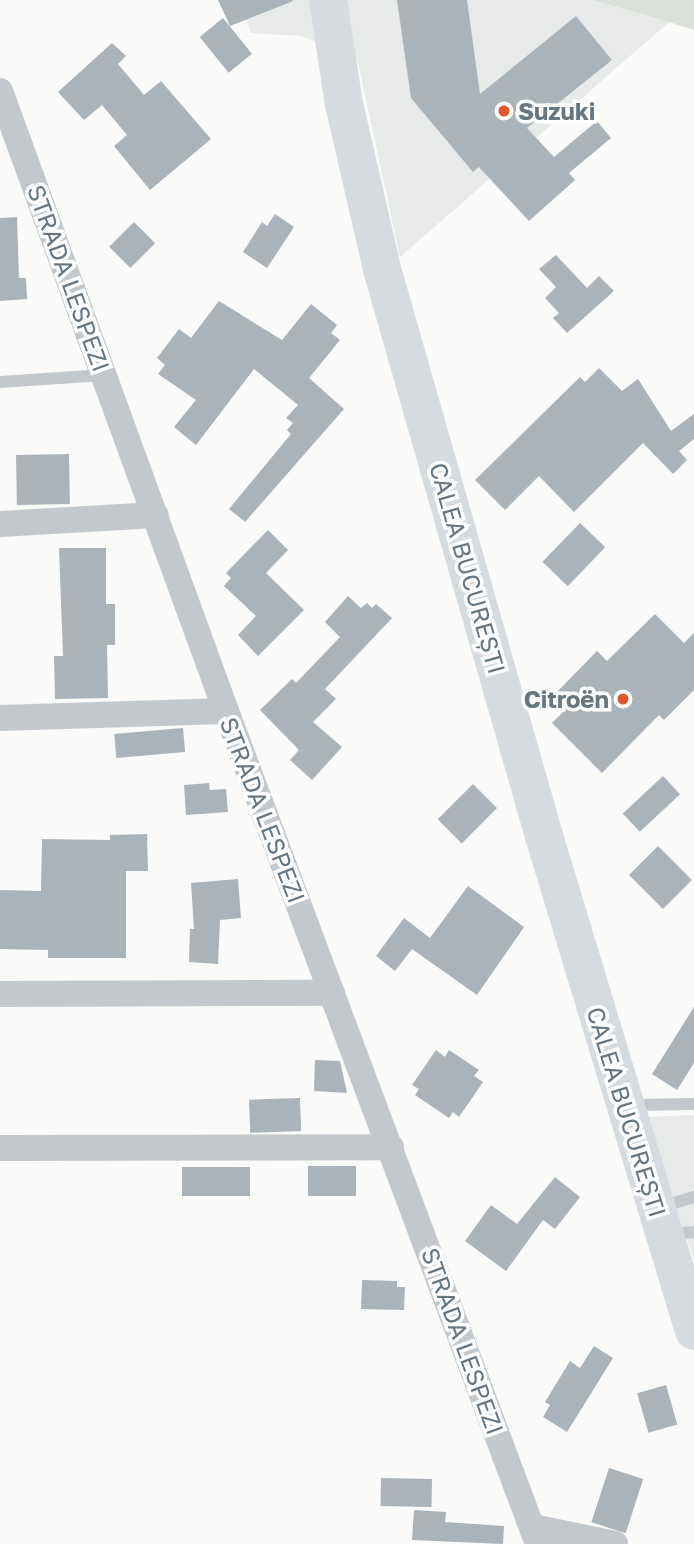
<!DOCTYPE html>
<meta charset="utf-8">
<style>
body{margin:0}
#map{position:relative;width:694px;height:1544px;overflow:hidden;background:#fafaf8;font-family:"Golos Text",sans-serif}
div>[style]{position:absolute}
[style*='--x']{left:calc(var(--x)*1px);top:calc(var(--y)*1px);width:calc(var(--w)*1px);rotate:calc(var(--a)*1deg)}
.built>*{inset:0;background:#e8e9e9}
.green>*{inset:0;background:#dadfd7}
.building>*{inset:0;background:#aab3b9;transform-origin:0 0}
.lane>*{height:12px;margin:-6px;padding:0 6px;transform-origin:6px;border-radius:6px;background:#c3c8cc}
.street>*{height:26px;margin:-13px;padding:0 13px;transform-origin:13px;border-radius:13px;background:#c3c8cc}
.highway>*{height:38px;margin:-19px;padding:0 19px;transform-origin:19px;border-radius:19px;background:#d6dbdf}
.dots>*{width:19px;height:19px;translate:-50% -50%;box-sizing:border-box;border:4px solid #fff;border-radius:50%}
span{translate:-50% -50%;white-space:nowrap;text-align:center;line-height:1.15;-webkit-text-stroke:7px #fff;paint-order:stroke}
.poi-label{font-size:24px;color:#657683;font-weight:700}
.left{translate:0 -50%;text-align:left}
.right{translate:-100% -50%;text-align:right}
.street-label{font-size:24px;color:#657683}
</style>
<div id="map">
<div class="built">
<div style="clip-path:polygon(238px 0,593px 0,669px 22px,400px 257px,357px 58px,301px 36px,251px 33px)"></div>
<div style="clip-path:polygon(694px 1115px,694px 1261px,647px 1117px)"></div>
</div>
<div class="green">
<div style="clip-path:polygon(593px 0,694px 0,694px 30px,669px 22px)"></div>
</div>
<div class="building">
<div style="clip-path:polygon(218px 0,292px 0,293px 1px,230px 26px)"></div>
<div style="clip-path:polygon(397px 0,467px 0,480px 94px,576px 16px,612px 60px,527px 128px,554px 157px,597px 121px,611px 138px,569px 173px,575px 180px,529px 221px,479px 167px,473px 172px,411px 98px)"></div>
<div style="left:223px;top:18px;width:46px;height:30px;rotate:51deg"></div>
<div style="clip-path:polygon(112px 43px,126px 56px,118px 64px,144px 95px,161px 81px,211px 139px,150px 190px,114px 146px,127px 135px,102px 105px,84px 120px,58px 92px)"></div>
<div style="clip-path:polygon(275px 214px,294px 227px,267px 268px,243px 252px,262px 222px,267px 226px)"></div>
<div style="clip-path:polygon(17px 217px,19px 278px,26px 278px,27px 299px,0 301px,0 218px)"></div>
<div style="left:134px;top:222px;width:30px;height:35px;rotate:45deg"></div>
<div style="clip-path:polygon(556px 255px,587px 288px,599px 276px,614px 291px,567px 333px,553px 318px,559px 313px,545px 298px,556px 287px,539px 269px)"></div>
<div style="clip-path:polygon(219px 301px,282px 340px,311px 304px,337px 325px,331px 333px,340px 340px,309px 378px,344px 409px,245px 522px,229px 509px,291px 434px,287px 430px,293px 423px,286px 418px,298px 405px,254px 369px,196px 445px,174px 427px,196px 400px,158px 374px,165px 365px,157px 358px,179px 329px,191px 338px)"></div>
<div style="clip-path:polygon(599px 368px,622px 391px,638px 379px,671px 431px,694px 414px,694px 439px,679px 451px,687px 460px,673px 474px,643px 443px,574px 512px,539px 476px,505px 510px,475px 480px,580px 377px,585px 382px)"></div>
<div style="left:69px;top:454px;width:50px;height:53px;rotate:89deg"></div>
<div style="left:580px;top:523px;width:35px;height:54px;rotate:44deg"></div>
<div style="clip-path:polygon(268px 530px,288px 550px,266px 573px,304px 610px,258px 656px,238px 635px,256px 616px,224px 586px,231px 578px,226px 573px)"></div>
<div style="clip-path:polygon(59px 548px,106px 548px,106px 604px,115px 604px,115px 645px,107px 645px,108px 698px,55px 699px,54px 656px,63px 656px)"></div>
<div style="clip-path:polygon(348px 596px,361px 608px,367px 603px,372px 608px,376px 604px,392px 618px,325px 689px,336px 699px,313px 722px,342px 747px,312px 780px,290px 760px,299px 750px,260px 710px,292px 679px,296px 683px,340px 637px,325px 622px)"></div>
<div style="clip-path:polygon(655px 614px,684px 643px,694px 633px,694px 690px,664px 720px,659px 715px,602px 773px,552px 723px,569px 706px,556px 693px,597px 651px,607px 661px)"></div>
<div style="left:183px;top:728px;width:24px;height:69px;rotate:85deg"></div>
<div style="left:663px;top:776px;width:25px;height:55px;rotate:47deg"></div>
<div style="clip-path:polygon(209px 783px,210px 790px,226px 789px,228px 812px,186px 815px,184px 785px)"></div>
<div style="left:473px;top:784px;width:34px;height:50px;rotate:45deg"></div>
<div style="clip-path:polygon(147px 834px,148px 871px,126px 871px,126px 958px,48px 958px,48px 950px,0 949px,0 890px,41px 891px,42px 839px,110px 840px,110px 835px)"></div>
<div style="left:658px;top:846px;width:48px;height:41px;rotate:45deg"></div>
<div style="clip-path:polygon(238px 879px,241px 918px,220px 920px,218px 964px,189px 962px,190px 929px,194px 929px,191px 883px)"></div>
<div style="clip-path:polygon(468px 886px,524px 927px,477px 995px,412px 949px,395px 971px,376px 956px,404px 918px,430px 938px)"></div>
<div style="clip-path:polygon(694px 1007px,694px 1063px,677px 1090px,652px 1074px)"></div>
<div style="clip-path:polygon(436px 1050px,445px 1057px,449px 1050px,479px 1070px,474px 1076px,483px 1082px,459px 1117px,453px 1112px,449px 1118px,415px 1095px,419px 1089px,412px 1085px)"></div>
<div style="clip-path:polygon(315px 1060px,340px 1061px,347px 1093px,314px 1091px)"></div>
<div style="left:300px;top:1098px;width:33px;height:51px;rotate:88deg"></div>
<div style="left:356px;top:1166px;width:30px;height:48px;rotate:90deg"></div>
<div style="left:250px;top:1167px;width:29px;height:68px;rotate:90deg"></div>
<div style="clip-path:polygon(555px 1177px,580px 1197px,555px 1229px,543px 1220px,506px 1271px,465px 1241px,491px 1205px,517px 1224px)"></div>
<div style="clip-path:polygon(362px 1280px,397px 1281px,397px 1287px,405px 1287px,404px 1310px,361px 1309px)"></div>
<div style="clip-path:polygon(594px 1346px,613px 1358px,567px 1432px,543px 1417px,550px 1405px,545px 1402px,570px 1361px,580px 1368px)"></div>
<div style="left:666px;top:1385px;width:41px;height:30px;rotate:74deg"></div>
<div style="left:609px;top:1468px;width:36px;height:57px;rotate:18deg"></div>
<div style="left:381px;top:1478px;width:51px;height:28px;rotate:1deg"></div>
<div style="clip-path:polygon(414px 1510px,446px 1512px,445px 1522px,504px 1526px,503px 1544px,412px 1540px)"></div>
</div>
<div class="lane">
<div style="--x:0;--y:382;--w:104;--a:-3.9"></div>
<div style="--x:631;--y:1105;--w:63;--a:-0.9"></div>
<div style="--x:661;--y:1207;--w:34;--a:-17"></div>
<div style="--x:668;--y:1234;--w:26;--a:-4"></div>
</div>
<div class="street">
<div style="--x:0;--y:91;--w:660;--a:69.97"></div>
<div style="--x:226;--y:711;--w:890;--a:69.47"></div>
<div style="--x:0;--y:524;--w:156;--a:-3.3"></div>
<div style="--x:0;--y:718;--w:226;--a:-1.8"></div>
<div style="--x:0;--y:994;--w:332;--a:-0.2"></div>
<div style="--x:0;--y:1148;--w:391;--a:-0.1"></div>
<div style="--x:533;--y:1527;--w:84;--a:11.7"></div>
</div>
<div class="highway">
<div style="--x:328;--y:0;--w:105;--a:81.3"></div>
<div style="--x:344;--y:104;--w:169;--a:77"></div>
<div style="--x:382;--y:269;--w:590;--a:74.05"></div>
<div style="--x:544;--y:836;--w:517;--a:73.14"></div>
</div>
<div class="dots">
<div style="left:504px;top:111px;background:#e4572e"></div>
<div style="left:623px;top:699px;background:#e4572e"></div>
</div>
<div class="poi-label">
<span class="left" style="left:518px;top:111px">Suzuki</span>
<span class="right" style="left:609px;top:699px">Citroën</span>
</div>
<div class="street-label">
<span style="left:69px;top:278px;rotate:70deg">STRADA LESPEZI</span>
<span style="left:468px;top:568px;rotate:74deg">CALEA BUCUREȘTI</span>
<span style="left:263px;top:810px;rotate:69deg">STRADA LESPEZI</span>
<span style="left:627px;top:1112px;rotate:73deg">CALEA BUCUREȘTI</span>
<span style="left:463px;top:1341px;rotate:70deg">STRADA LESPEZI</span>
</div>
</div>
